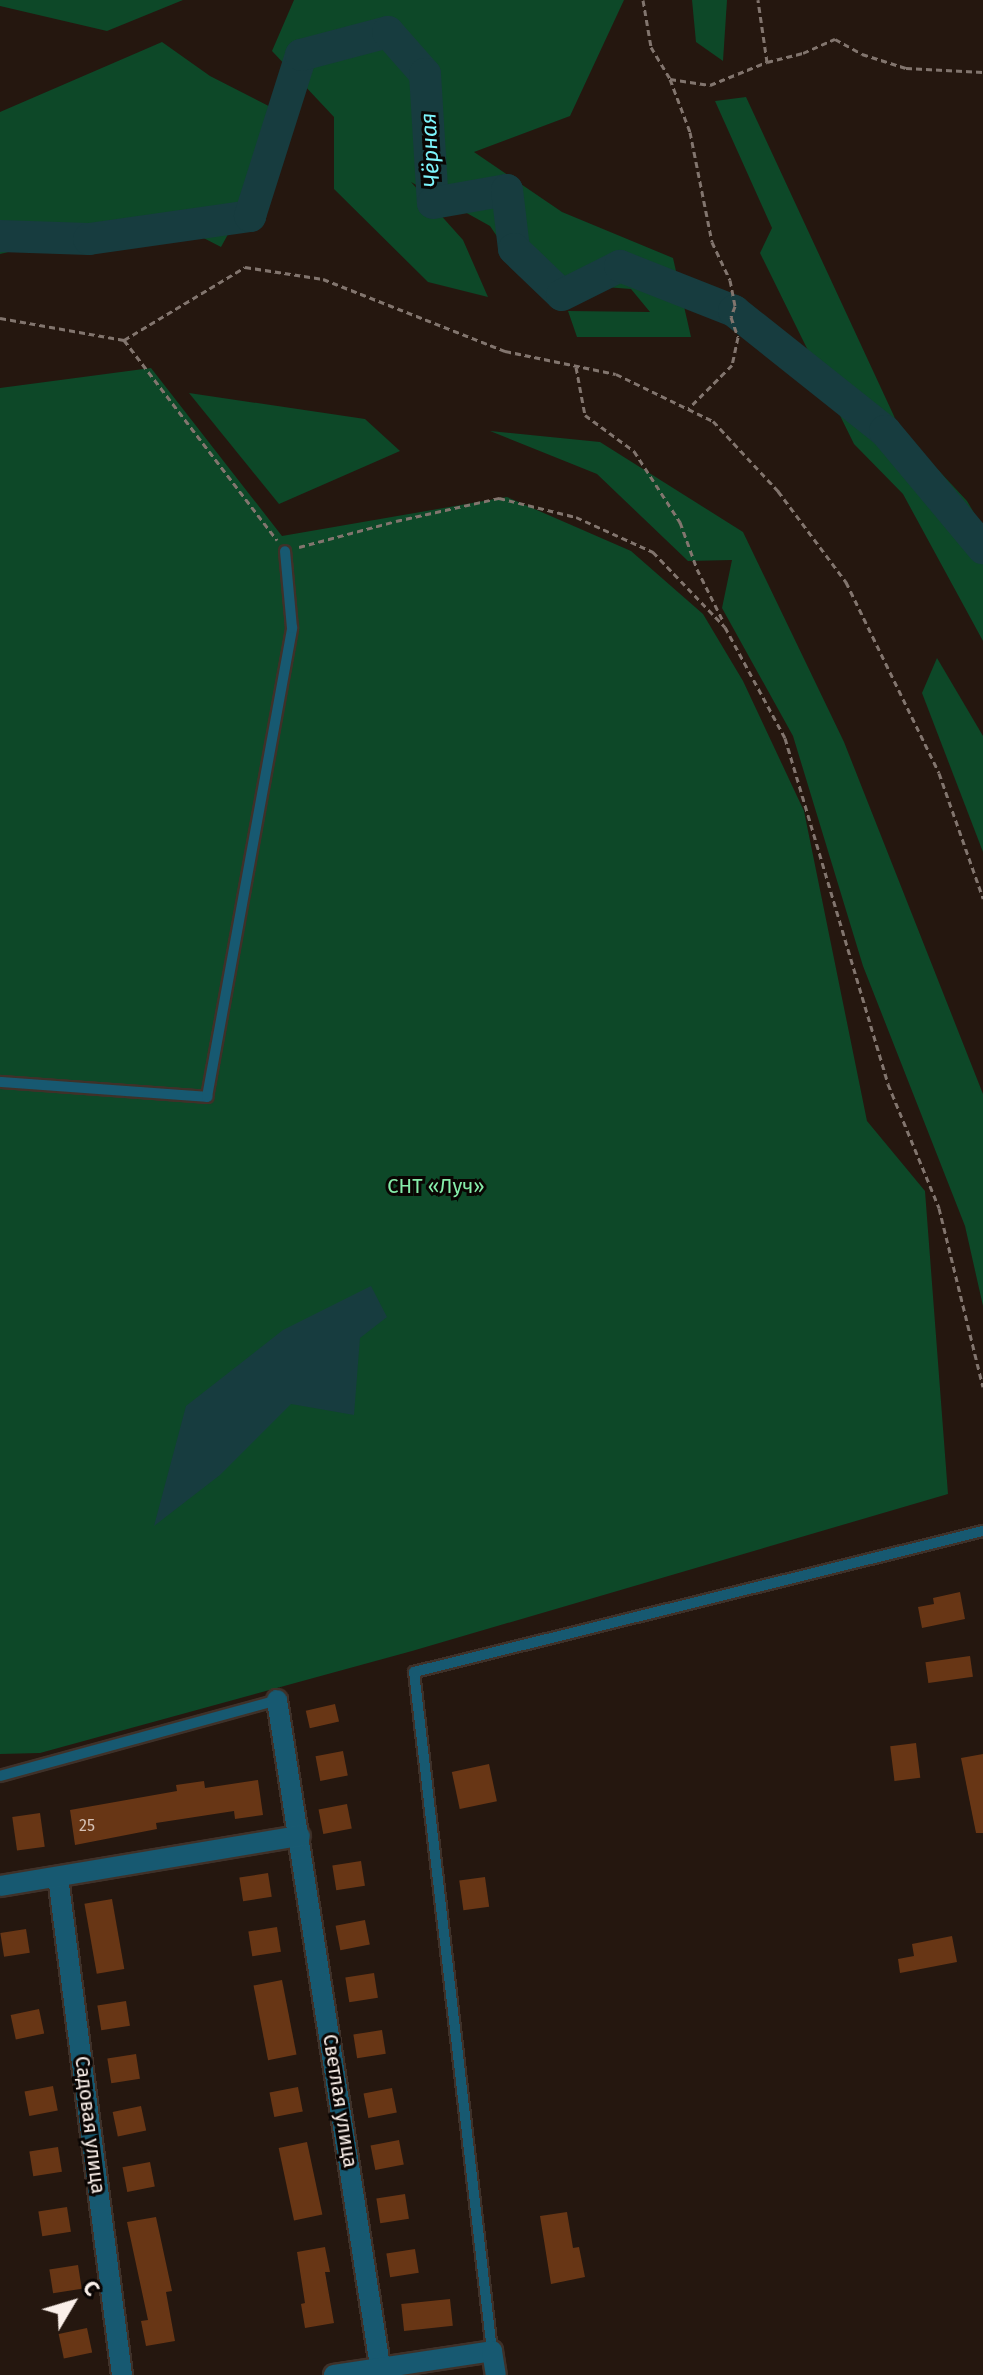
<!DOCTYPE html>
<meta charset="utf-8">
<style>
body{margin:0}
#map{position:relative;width:983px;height:2375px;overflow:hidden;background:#25170f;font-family:"Fira Sans",sans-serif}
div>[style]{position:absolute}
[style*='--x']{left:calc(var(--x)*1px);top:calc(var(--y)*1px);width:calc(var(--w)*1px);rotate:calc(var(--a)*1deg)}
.green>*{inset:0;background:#0d4828}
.water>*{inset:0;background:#173c3f}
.river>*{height:32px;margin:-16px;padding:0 16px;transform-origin:16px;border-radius:16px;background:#173c3f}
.building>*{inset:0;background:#683615;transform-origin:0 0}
.path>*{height:3px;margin-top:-1.5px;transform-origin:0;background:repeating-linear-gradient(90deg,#82756e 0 6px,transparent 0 10px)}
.roads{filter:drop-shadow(2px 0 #3f3129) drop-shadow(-2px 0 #3f3129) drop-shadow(0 2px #3f3129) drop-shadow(0 -2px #3f3129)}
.service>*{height:10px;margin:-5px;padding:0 5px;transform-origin:5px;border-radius:5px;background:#175971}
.minor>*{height:20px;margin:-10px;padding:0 10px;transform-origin:10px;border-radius:10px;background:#175971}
span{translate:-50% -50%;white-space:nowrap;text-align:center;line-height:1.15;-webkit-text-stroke:6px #0a0503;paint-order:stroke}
.number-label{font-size:16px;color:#d6c1b4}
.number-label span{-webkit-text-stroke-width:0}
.park-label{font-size:20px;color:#86edaa}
.street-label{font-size:20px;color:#faefe9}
.water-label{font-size:22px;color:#7df4fb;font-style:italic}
.north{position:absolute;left:32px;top:2263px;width:80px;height:80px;-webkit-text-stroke:6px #0a0503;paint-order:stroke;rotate:52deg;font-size:22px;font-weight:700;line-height:32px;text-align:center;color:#faefe9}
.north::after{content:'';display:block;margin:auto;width:28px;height:36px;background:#faefe9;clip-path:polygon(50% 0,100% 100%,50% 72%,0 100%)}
</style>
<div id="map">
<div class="green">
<div style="clip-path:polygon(0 0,183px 0,107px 31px,0 6px)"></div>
<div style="clip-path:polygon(294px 0,624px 0,570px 116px,474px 152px,562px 212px,673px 258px,691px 337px,577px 337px,568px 311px,650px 312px,631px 289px,527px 281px,490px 226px,411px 182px,463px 240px,488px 297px,428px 282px,334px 189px,334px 117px,272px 51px)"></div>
<div style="clip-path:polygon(692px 0,727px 0,723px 61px,696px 42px)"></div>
<div style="clip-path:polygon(162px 42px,210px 76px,292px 118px,221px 247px,161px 216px,0 254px,0 112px)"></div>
<div style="clip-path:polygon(746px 97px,900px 429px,967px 501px,983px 528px,983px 641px,903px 494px,854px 444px,760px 253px,772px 228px,715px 101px)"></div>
<div style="clip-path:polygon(151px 368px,282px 536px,507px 497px,631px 551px,703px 614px,743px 681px,804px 811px,867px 1121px,925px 1191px,948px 1494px,412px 1651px,40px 1753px,0 1754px,0 388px)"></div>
<div style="clip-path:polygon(189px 393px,365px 419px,400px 451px,279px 504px)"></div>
<div style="clip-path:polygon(490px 431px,600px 442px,743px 532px,844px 742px,983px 1094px,983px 1306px,965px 1226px,863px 966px,793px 736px,722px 608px,732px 560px,688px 561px,597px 474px)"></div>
<div style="clip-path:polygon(937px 658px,983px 736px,983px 852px,922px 693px)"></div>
</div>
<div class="water">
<div style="clip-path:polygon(371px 1286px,387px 1317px,360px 1338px,354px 1415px,291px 1404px,220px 1475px,154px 1526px,186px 1406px,283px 1330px)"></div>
</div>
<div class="river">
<div style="--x:0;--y:236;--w:89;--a:1.9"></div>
<div style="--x:89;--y:239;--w:163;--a:-8.1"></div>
<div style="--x:250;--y:216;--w:169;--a:-72.4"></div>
<div style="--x:301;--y:55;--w:90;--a:-14.8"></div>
<div style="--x:388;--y:32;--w:56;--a:48.6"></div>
<div style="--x:425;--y:74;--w:129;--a:86.5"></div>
<div style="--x:433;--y:203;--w:75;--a:-10"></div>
<div style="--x:507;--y:190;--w:59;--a:83.2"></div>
<div style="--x:514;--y:249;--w:66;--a:43.8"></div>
<div style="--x:562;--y:295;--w:65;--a:-26.6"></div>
<div style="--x:620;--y:266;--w:123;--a:21.5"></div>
<div style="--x:734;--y:311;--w:193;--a:38.5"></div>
<div style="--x:885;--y:431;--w:153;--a:50.1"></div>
</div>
<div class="building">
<div style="clip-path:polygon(960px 1592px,965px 1619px,922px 1628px,918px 1607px,934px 1604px,933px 1598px)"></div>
<div style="left:970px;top:1656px;width:21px;height:45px;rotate:82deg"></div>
<div style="left:335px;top:1704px;width:18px;height:30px;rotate:77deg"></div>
<div style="left:916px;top:1743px;width:35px;height:26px;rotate:83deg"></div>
<div style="left:343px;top:1751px;width:25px;height:28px;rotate:79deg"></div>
<div style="clip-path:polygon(983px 1754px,983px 1833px,976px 1833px,961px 1758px)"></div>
<div style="left:489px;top:1764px;width:38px;height:38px;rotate:78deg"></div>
<div style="clip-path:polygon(258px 1780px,263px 1815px,235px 1819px,234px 1811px,156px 1823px,157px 1829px,75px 1845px,70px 1810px,177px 1791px,176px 1785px,204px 1781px,205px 1788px)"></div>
<div style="left:347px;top:1804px;width:25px;height:29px;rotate:79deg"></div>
<div style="left:40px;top:1813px;width:34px;height:28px;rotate:82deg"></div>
<div style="left:361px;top:1861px;width:25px;height:29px;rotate:81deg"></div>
<div style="left:268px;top:1873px;width:24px;height:29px;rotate:81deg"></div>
<div style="left:485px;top:1877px;width:30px;height:26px;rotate:82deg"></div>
<div style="left:112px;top:1899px;width:71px;height:28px;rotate:80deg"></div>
<div style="left:365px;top:1920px;width:25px;height:30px;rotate:79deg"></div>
<div style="left:277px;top:1927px;width:25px;height:29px;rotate:81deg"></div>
<div style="left:26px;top:1929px;width:24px;height:26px;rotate:81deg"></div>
<div style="clip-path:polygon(952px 1936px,957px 1962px,900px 1973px,898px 1959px,914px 1956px,912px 1944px)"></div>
<div style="left:374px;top:1973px;width:25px;height:29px;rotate:81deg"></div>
<div style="left:282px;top:1980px;width:76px;height:29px;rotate:79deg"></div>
<div style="left:126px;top:2001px;width:25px;height:29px;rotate:81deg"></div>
<div style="left:39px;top:2009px;width:25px;height:29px;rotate:78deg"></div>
<div style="left:382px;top:2030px;width:24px;height:29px;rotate:81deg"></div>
<div style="left:136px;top:2054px;width:25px;height:29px;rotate:81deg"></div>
<div style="left:53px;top:2086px;width:25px;height:29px;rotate:79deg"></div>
<div style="left:298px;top:2087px;width:25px;height:29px;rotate:79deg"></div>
<div style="left:392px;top:2088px;width:25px;height:29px;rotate:79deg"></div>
<div style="left:141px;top:2106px;width:25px;height:29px;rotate:78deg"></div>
<div style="left:399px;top:2140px;width:25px;height:29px;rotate:79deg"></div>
<div style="left:307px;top:2142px;width:74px;height:29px;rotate:78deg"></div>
<div style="left:58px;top:2147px;width:25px;height:29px;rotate:81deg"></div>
<div style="left:150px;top:2162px;width:25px;height:28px;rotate:79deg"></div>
<div style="left:405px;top:2194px;width:25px;height:29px;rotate:81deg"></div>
<div style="left:67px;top:2207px;width:25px;height:29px;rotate:81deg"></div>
<div style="clip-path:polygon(567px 2212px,573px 2248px,579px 2247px,585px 2277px,551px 2284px,540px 2216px)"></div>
<div style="clip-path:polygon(156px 2217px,172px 2291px,166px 2292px,175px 2341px,146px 2346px,141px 2321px,148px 2320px,127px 2222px)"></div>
<div style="clip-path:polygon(325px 2247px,330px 2272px,325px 2272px,334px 2323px,305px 2328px,301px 2304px,305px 2303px,297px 2252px)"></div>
<div style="left:415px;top:2249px;width:24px;height:29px;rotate:81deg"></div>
<div style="left:78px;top:2265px;width:24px;height:29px;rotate:81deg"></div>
<div style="left:450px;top:2299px;width:27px;height:49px;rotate:84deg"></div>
<div style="left:87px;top:2328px;width:25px;height:29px;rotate:78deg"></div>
</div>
<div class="path">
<div style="--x:643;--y:0;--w:48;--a:80.3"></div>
<div style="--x:651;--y:47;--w:37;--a:59"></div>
<div style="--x:670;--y:79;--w:40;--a:8.5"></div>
<div style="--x:710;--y:85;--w:61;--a:-22"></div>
<div style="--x:767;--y:62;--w:63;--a:-98.3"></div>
<div style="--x:767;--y:62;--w:37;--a:-14"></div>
<div style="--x:803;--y:53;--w:35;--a:-24"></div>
<div style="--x:835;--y:39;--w:31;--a:29"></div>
<div style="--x:862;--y:54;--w:46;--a:17.7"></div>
<div style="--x:906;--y:68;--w:77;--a:3"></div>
<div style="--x:670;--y:79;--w:57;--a:69.3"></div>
<div style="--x:690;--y:132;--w:112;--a:78.7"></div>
<div style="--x:712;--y:242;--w:42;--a:64.7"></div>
<div style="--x:730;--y:280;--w:26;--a:79"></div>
<div style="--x:735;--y:306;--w:12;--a:110"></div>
<div style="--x:731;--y:317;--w:21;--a:71"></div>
<div style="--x:738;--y:337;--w:29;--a:102"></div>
<div style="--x:732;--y:365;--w:61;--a:135"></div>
<div style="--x:0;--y:318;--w:126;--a:10.1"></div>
<div style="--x:124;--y:340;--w:141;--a:-31.1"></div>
<div style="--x:245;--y:267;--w:79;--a:8.7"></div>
<div style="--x:323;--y:279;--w:196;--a:21.6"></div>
<div style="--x:505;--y:351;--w:113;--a:11.7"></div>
<div style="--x:616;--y:374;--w:108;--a:25.9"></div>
<div style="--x:713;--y:421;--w:96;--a:47.1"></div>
<div style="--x:778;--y:491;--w:114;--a:53.2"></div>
<div style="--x:846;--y:582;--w:212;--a:64"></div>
<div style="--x:939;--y:773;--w:133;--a:70.6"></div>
<div style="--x:124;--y:340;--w:252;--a:52.6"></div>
<div style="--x:576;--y:367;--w:49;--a:79.4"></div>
<div style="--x:585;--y:415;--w:61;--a:36.3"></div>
<div style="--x:634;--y:451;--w:85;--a:57.1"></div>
<div style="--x:680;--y:522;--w:50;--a:70.1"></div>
<div style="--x:697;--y:569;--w:60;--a:63.4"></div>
<div style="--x:299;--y:547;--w:100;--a:-15"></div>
<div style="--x:396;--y:521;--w:106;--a:-12.6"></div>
<div style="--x:499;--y:498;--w:79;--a:13.9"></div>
<div style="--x:576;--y:517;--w:85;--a:24.4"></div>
<div style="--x:653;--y:552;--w:104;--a:46.2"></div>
<div style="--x:725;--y:627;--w:126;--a:61.6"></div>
<div style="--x:785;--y:738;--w:361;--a:73.4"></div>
<div style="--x:888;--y:1084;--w:134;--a:67.6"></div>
<div style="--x:939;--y:1208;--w:184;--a:76.2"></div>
</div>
<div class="roads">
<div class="service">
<div style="--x:0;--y:1082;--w:208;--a:4.1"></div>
<div style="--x:207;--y:1097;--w:477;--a:-79.7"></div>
<div style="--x:292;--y:628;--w:77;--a:-95.2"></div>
<div style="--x:0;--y:1776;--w:287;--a:-15.3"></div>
<div style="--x:492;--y:2351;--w:683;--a:-96.55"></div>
<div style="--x:414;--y:1672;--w:586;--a:-13.92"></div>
</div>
<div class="minor">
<div style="--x:277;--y:1700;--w:674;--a:81.21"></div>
<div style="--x:58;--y:1877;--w:502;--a:82.68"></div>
<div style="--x:0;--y:1886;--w:304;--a:-9.5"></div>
<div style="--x:334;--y:2375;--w:160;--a:-8.6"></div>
<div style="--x:492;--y:2351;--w:24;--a:81"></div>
</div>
</div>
<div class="number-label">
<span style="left:87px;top:1826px">25</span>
</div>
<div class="park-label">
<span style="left:436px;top:1186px">СНТ «Луч»</span>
</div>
<div class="street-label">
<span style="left:340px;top:2101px;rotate:81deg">Светлая улица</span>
<span style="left:90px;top:2125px;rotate:83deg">Садовая улица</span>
</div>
<div class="water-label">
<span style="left:430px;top:150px;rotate:-93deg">Чёрная</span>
</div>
<div class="north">С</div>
</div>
